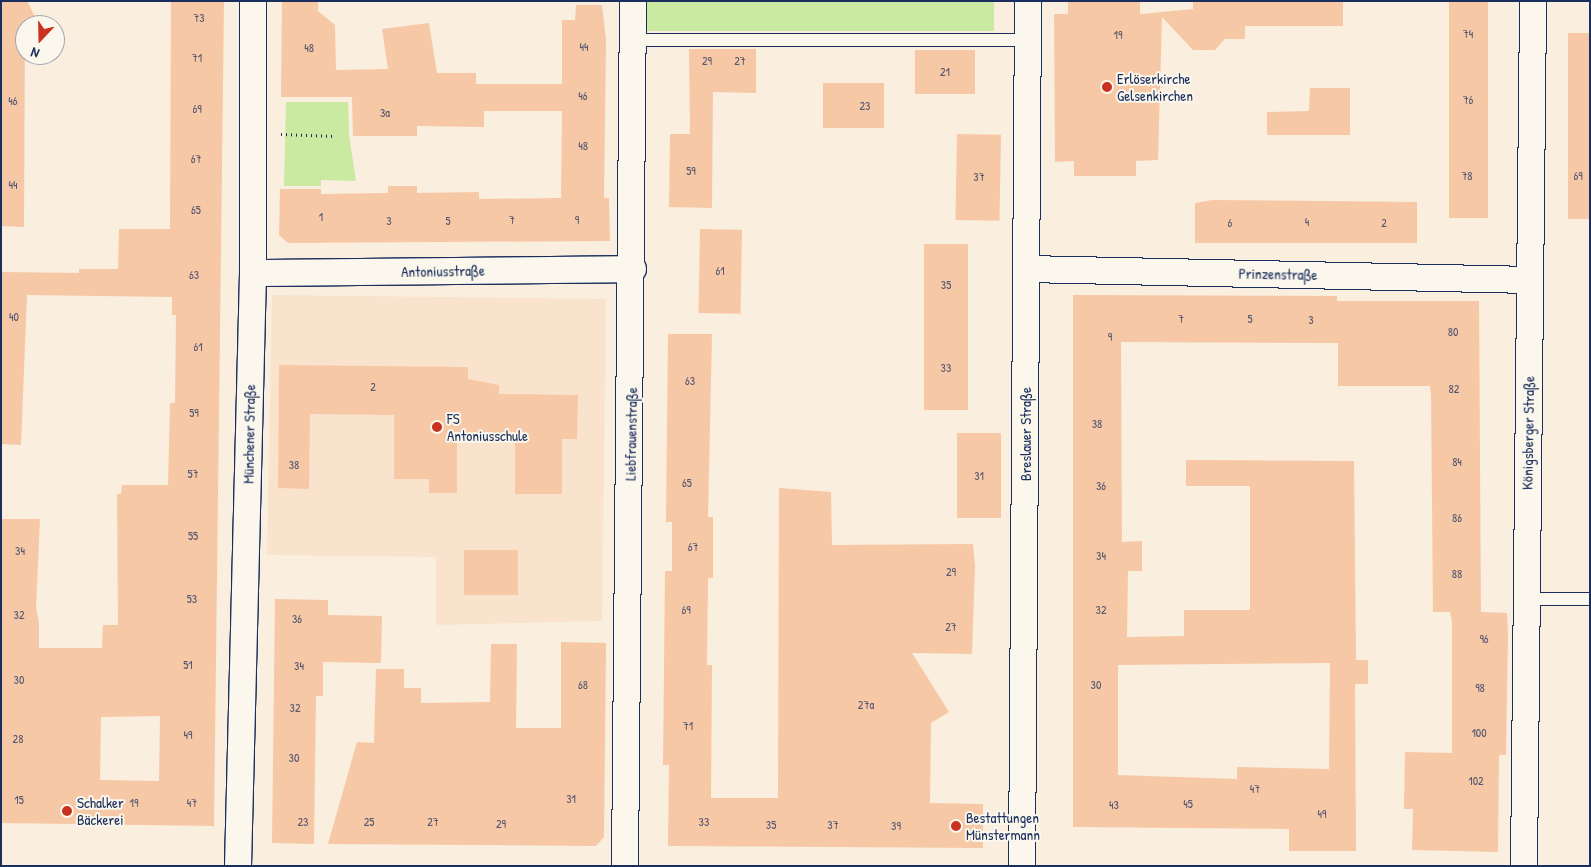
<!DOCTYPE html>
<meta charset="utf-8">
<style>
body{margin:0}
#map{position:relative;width:1591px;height:867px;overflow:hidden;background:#faeede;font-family:"Patrick Hand",sans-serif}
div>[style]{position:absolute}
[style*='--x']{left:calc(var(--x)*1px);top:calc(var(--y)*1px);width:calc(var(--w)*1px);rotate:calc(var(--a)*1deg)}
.built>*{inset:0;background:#f9e3cd}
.green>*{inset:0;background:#cae9a1;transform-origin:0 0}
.building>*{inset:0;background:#f6c8a6;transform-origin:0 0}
.path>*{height:3px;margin-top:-1.5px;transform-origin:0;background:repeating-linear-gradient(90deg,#1b2f5e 0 1px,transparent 0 5px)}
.roads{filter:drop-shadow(1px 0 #1b2f5e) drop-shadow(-1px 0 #1b2f5e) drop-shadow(0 1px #1b2f5e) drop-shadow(0 -1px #1b2f5e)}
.lane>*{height:12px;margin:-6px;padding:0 6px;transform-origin:6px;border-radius:6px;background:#fbf7ec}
.street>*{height:26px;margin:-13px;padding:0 13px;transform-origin:13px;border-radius:13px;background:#fbf7ec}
.dots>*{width:14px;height:14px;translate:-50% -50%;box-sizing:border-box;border:2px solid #fbf7ec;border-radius:50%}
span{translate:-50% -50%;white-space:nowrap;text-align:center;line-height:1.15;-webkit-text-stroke:4px #fbf7ec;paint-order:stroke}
.number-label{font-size:12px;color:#525570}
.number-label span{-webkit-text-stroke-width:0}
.poi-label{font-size:15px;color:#1b2f5e}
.left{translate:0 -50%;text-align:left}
.street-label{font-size:15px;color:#1b2f5e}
.frame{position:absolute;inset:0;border:2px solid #1b2f5e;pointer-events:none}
.north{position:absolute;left:15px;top:15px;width:50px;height:50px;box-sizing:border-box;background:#fbf7ec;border:1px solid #a1a7b3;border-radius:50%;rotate:201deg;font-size:14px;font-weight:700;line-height:20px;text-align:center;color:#1b2f5e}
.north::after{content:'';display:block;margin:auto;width:18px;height:22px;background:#c8321e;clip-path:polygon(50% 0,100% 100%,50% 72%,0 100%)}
</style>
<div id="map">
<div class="built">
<div style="clip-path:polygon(272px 295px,606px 299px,602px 621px,436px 625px,436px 557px,267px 555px)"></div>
</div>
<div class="green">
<div style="left:644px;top:1px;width:350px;height:30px"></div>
<div style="clip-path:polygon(286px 102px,348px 102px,349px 135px,356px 181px,321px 180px,321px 186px,284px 186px)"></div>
</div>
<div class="building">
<div style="clip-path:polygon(1px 1px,27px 1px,39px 25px,25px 25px,24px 227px,1px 226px)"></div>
<div style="clip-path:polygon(evenodd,171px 1px,224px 1px,214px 826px,1px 823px,1px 519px,40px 519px,36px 608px,39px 623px,39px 648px,102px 648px,103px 625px,118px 625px,117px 494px,121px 494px,122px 485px,168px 485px,170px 403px,175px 403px,176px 315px,172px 315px,172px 297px,27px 295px,21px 445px,1px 444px,1px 272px,79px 273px,79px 269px,118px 269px,119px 229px,170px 229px,171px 1px,160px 716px,159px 781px,100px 780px,101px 717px,160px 716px)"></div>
<div style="clip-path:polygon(282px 1px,318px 1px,318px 11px,335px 25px,336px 70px,388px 69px,382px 29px,429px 23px,437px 73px,476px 73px,476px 84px,562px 84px,562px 20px,575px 20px,576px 5px,602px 5px,606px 40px,604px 198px,609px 198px,610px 241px,288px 243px,279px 235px,280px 189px,321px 189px,321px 194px,388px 193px,388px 186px,417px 186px,417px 193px,479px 192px,479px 199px,561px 198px,562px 111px,484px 111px,484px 127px,417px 126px,417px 136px,353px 136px,352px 97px,281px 97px)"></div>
<div style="clip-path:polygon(1068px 1px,1140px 1px,1140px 14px,1193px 9px,1193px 1px,1343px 1px,1343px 26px,1245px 26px,1245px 39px,1225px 39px,1215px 50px,1193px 50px,1162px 17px,1158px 160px,1136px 161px,1136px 176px,1074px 176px,1074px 161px,1055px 162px,1054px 14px,1068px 14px)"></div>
<div style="left:1449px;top:1px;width:39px;height:217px"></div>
<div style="left:1568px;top:33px;width:22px;height:186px"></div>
<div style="clip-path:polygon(689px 49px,756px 49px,756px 93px,713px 92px,712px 208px,669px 207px,670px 134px,690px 134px)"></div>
<div style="left:915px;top:50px;width:60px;height:44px"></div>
<div style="left:823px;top:83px;width:61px;height:45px"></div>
<div style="clip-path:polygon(1310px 88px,1350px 88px,1350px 135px,1267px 135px,1267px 112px,1309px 111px)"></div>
<div style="left:957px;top:134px;width:44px;height:86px;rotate:1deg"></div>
<div style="clip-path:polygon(1212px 200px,1417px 202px,1417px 243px,1195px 243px,1195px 203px)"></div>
<div style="left:700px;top:229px;width:42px;height:84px;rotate:1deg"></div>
<div style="left:924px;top:244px;width:44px;height:166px"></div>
<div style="clip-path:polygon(evenodd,1073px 295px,1337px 296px,1337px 301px,1479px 301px,1481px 612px,1507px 613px,1508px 634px,1506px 755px,1499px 755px,1498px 852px,1412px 850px,1413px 809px,1404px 809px,1405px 752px,1452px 753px,1452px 622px,1450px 612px,1433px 612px,1431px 394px,1430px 386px,1338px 386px,1338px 343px,1121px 342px,1122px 542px,1142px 541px,1142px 571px,1128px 571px,1127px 637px,1184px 636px,1184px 610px,1250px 610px,1250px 486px,1186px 486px,1186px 460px,1354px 461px,1356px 660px,1368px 660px,1368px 684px,1355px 684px,1356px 851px,1289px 851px,1289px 829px,1073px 827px,1073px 295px,1330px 663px,1329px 769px,1237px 767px,1237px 779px,1118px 775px,1118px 665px,1330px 663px)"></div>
<div style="clip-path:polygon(668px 334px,712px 334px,708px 517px,713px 517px,713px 578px,708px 578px,707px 665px,712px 665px,711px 798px,778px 798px,779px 488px,831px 492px,832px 545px,973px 544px,975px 566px,972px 654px,912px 653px,949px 712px,931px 723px,930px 803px,983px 804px,983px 848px,668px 846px,669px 765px,663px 765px,665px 571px,672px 571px,672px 522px,666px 522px)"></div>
<div style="clip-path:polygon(279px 365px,468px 367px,468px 379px,499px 385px,499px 394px,578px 395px,577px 439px,562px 439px,562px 494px,515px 494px,515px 438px,457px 438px,457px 493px,429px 493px,429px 479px,394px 479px,394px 415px,310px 414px,309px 489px,278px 488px)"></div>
<div style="left:957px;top:433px;width:44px;height:85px"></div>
<div style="left:464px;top:550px;width:54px;height:45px"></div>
<div style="clip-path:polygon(275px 599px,328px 600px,328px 615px,382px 616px,381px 663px,323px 662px,323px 696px,316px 696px,314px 844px,272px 843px)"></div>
<div style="clip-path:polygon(561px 642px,606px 643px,604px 837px,596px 846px,328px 844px,357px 742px,374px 743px,376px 669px,404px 669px,404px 688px,421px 688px,421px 703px,490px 702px,491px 644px,517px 644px,516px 728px,561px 728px)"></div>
</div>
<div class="path">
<div style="--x:281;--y:134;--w:54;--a:2.1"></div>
</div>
<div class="roads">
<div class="lane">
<div style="--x:633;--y:40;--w:395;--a:0"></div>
<div style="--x:1527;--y:599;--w:63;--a:0"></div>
</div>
<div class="street">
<div style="--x:1027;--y:269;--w:503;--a:1.25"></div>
<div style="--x:253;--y:273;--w:380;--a:-0.6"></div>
<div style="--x:238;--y:866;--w:593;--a:-88.55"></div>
<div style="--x:253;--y:273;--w:272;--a:-90"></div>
<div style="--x:625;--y:866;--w:865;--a:-89.47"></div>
<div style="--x:1022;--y:866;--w:865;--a:-89.6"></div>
<div style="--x:1524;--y:866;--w:865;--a:-89.4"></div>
</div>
</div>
<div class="dots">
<div style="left:1107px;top:87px;background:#c8321e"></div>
<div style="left:437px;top:427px;background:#c8321e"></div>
<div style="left:67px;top:811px;background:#c8321e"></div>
<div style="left:956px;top:826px;background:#c8321e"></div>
</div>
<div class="number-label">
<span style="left:199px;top:18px">73</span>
<span style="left:1468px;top:34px">74</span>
<span style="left:1118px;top:35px">19</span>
<span style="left:584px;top:47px">44</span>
<span style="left:309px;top:48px">48</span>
<span style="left:197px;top:58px">71</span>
<span style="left:707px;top:61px">29</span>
<span style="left:740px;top:61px">27</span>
<span style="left:945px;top:72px">21</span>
<span style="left:583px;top:96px">46</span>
<span style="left:1468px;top:100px">76</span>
<span style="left:13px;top:101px">46</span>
<span style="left:865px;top:106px">23</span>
<span style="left:197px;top:109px">69</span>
<span style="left:385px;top:113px">3a</span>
<span style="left:583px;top:146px">48</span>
<span style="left:196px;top:159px">67</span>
<span style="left:691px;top:171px">59</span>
<span style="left:1467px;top:176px">78</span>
<span style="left:1578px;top:176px">69</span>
<span style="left:979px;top:177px">37</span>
<span style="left:13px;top:185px">44</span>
<span style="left:196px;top:210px">65</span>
<span style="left:321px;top:217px">1</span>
<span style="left:512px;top:220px">7</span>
<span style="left:577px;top:220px">9</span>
<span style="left:389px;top:221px">3</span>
<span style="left:448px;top:221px">5</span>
<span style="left:1307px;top:222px">4</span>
<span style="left:1230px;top:223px">6</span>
<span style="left:1384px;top:223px">2</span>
<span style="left:720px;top:271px">61</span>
<span style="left:194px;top:275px">63</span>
<span style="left:946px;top:285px">35</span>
<span style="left:14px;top:317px">40</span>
<span style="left:1181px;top:319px">7</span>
<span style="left:1250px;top:319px">5</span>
<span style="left:1311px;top:320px">3</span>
<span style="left:1453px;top:332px">80</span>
<span style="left:1110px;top:337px">9</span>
<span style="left:198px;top:347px">61</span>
<span style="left:946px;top:368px">33</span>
<span style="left:690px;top:381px">63</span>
<span style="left:373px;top:387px">2</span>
<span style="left:1454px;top:389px">82</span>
<span style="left:194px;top:413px">59</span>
<span style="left:1097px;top:424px">38</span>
<span style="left:1457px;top:462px">84</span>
<span style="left:294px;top:465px">38</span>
<span style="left:193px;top:474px">57</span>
<span style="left:979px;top:476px">31</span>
<span style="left:687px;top:483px">65</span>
<span style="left:1101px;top:486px">36</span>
<span style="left:1457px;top:518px">86</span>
<span style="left:193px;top:536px">55</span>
<span style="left:693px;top:547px">67</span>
<span style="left:20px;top:551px">34</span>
<span style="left:1101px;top:556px">34</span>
<span style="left:951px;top:572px">29</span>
<span style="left:1457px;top:574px">88</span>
<span style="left:192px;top:599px">53</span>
<span style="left:686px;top:610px">69</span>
<span style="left:1101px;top:610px">32</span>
<span style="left:19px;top:615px">32</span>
<span style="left:297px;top:619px">36</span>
<span style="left:951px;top:627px">27</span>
<span style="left:1484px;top:639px">96</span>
<span style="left:188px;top:665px">51</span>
<span style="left:299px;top:666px">34</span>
<span style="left:19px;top:680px">30</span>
<span style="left:583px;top:685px">68</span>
<span style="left:1096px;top:685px">30</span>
<span style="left:1480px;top:688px">98</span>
<span style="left:866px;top:705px">27a</span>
<span style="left:295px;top:708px">32</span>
<span style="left:688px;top:726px">71</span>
<span style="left:1479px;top:733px">100</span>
<span style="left:188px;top:735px">49</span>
<span style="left:18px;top:739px">28</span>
<span style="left:294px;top:758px">30</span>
<span style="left:1476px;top:781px">102</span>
<span style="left:1255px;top:789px">47</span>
<span style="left:571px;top:799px">31</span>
<span style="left:19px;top:800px">15</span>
<span style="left:134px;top:803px">19</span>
<span style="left:192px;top:803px">47</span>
<span style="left:1188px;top:804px">45</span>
<span style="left:1114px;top:805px">43</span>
<span style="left:1322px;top:814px">49</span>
<span style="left:303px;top:822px">23</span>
<span style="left:369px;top:822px">25</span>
<span style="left:433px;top:822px">27</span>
<span style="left:704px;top:822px">33</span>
<span style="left:501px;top:824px">29</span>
<span style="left:771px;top:825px">35</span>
<span style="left:833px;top:825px">37</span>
<span style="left:896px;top:826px">39</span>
</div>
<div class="poi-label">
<span class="left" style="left:1117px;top:87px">Erlöserkirche<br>Gelsenkirchen</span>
<span class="left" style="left:447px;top:427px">FS<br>Antoniusschule</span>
<span class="left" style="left:77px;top:811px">Schalker<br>Bäckerei</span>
<span class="left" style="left:966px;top:826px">Bestattungen<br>Münstermann</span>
</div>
<div class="street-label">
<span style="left:443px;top:271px;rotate:-1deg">Antoniusstraße</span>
<span style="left:1278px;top:274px;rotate:1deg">Prinzenstraße</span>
<span style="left:1528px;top:433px;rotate:-89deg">Königsberger Straße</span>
<span style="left:249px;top:434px;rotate:-89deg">Münchener Straße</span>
<span style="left:631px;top:434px;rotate:-89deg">Liebfrauenstraße</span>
<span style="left:1026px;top:434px;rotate:-90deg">Breslauer Straße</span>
</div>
<div class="frame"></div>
<div class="north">N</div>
</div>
